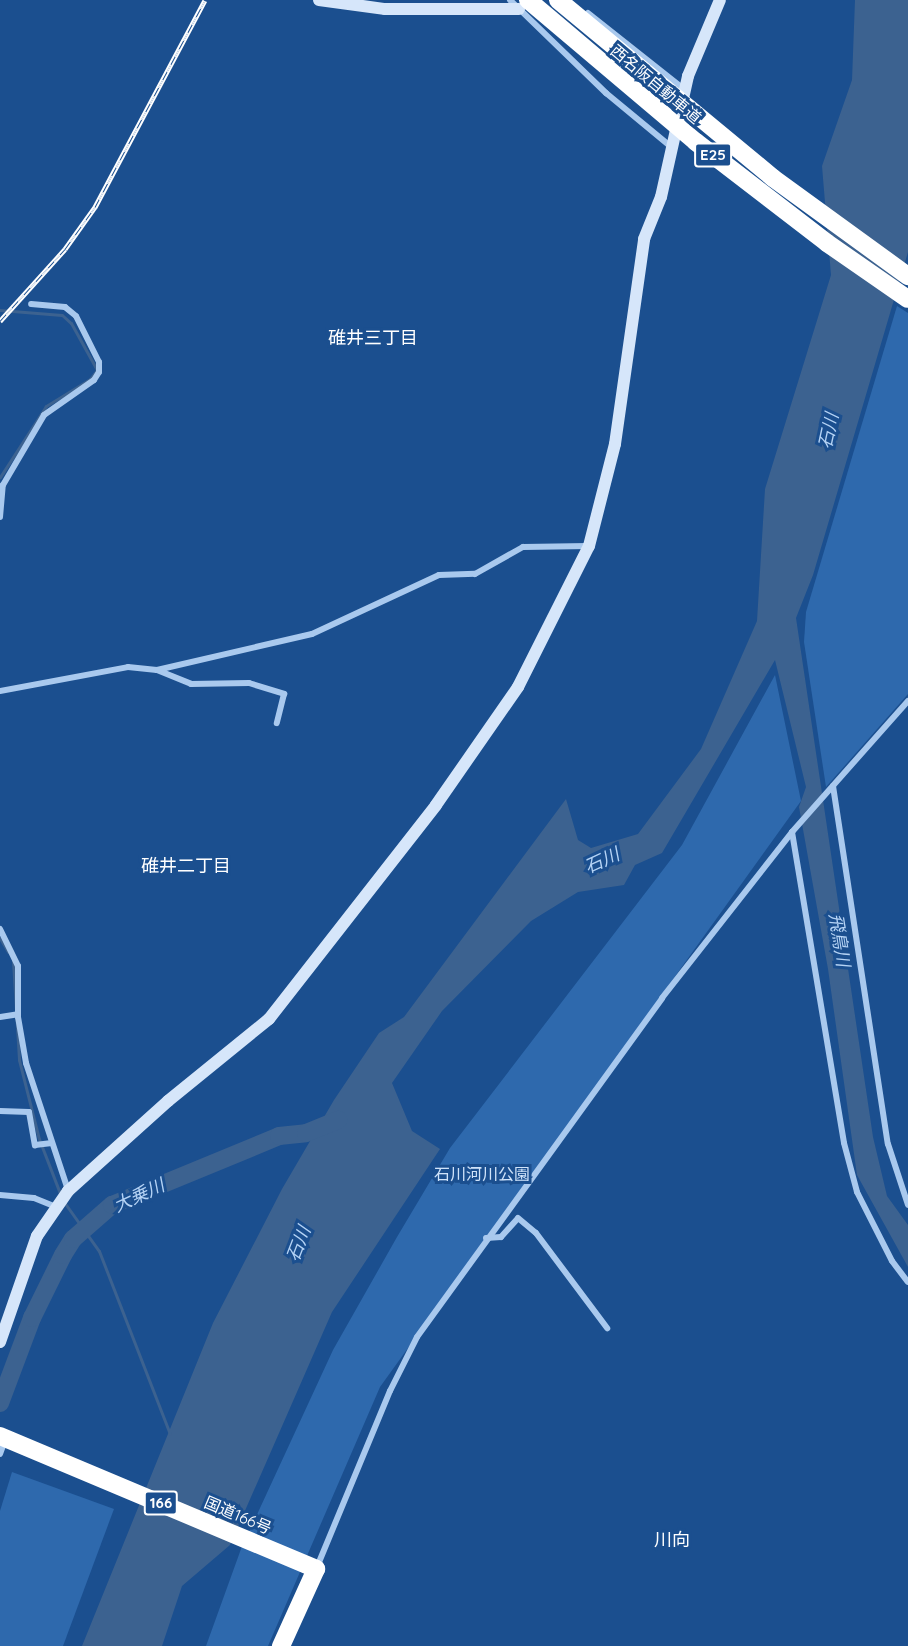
<!DOCTYPE html>
<meta charset="utf-8">
<style>
body{margin:0}
#map{position:relative;width:908px;height:1646px;overflow:hidden;background:#1b4f8f;font-family:Quicksand,"Noto Sans JP",sans-serif}
div>[style]{position:absolute}
[style*='--x']{left:calc(var(--x)*1px);top:calc(var(--y)*1px);width:calc(var(--w)*1px);rotate:calc(var(--a)*1deg)}
.green>*{inset:0;background:#2e69ad}
.water>*{inset:0;background:#3c6290}
.stream>*{height:3px;margin:-1.5px;padding:0 1.5px;transform-origin:1.5px;border-radius:1.5px;background:#3c6290}
.river>*{height:18px;margin:-9px;padding:0 9px;transform-origin:9px;border-radius:9px;background:#3c6290}
.street>*{height:6px;margin:-3px;padding:0 3px;transform-origin:3px;border-radius:3px;background:#a9c9ee}
.secondary>*{height:12px;margin:-6px;padding:0 6px;transform-origin:6px;border-radius:6px;background:#d6e6fa}
.highway>*{height:18px;margin:-9px;padding:0 9px;transform-origin:9px;border-radius:9px;background:#fff}
.rail>*{height:5px;margin-top:-2.5px;transform-origin:0;background:repeating-linear-gradient(90deg,#1b4f8f 0 9px,#fff 0 18px);box-sizing:border-box;border-block:2px solid #fff}
.highway-bridge>*{height:18px;margin:-9px;padding:0 9px;transform-origin:9px;border-radius:9px;background:#fff}
span{translate:-50% -50%;white-space:nowrap;text-align:center;line-height:1.15;-webkit-text-stroke:6px #1b4f8f;paint-order:stroke}
.shield-label span{padding:2px 4px;background:#1b4f8f;border:2px solid;border-radius:4px;-webkit-text-stroke-width:0}
.shield-label{font-size:15px;color:#fff;font-weight:700}
.street-label{font-size:16px;color:#fff}
.park-label{font-size:16px;color:#cfe3fa}
.neighbourhood-label{font-size:18px;color:#fff}
.water-label{font-size:18px;color:#b5d3f5;font-style:italic}
</style>
<div id="map">
<div class="green">
<div style="clip-path:polygon(897px 306px,908px 313px,908px 694px,826px 787px,804px 642px,806px 612px)"></div>
<div style="clip-path:polygon(775px 675px,801px 801px,380px 1387px,268px 1646px,206px 1646px,241px 1549px,333px 1350px,397px 1237px,450px 1148px,682px 845px)"></div>
<div style="clip-path:polygon(12px 1472px,114px 1509px,63px 1646px,0 1646px,0 1511px)"></div>
</div>
<div class="water">
<div style="clip-path:polygon(855px 0,908px 0,908px 252px,813px 575px,796px 618px,873px 1137px,887px 1196px,908px 1225px,908px 1267px,857px 1175px,828px 969px,799px 807px,806px 787px,775px 660px,662px 853px,635px 865px,624px 885px,578px 892px,531px 921px,442px 1011px,392px 1083px,412px 1131px,440px 1149px,332px 1312px,230px 1545px,182px 1586px,162px 1646px,82px 1646px,213px 1323px,282px 1189px,334px 1100px,379px 1033px,404px 1017px,566px 799px,578px 840px,591px 848px,638px 834px,701px 749px,757px 621px,765px 489px,831px 275px,822px 166px,852px 80px)"></div>
</div>
<div class="stream">
<div style="--x:0;--y:310;--w:62;--a:4.6"></div>
<div style="--x:62;--y:315;--w:12;--a:42"></div>
<div style="--x:71;--y:323;--w:54;--a:61"></div>
<div style="--x:97;--y:370;--w:11;--a:128"></div>
<div style="--x:90;--y:379;--w:52;--a:148.5"></div>
<div style="--x:46;--y:406;--w:85;--a:122.9"></div>
<div style="--x:0;--y:938;--w:16;--a:60"></div>
<div style="--x:13;--y:961;--w:99;--a:86.5"></div>
<div style="--x:19;--y:1060;--w:81;--a:75.8"></div>
<div style="--x:39;--y:1139;--w:61;--a:68.9"></div>
<div style="--x:64;--y:1202;--w:60;--a:54.5"></div>
<div style="--x:99;--y:1251;--w:196;--a:68.8"></div>
</div>
<div class="river">
<div style="--x:0;--y:1403;--w:91;--a:-69.4"></div>
<div style="--x:32;--y:1318;--w:70;--a:-63.8"></div>
<div style="--x:63;--y:1255;--w:19;--a:-58"></div>
<div style="--x:73;--y:1239;--w:52;--a:-41.1"></div>
<div style="--x:112;--y:1205;--w:181;--a:-22.4"></div>
<div style="--x:279;--y:1136;--w:27;--a:-6"></div>
<div style="--x:306;--y:1133;--w:35;--a:-22"></div>
</div>
<div class="street">
<div style="--x:510;--y:0;--w:134;--a:44.1"></div>
<div style="--x:606;--y:93;--w:83;--a:39.6"></div>
<div style="--x:588;--y:13;--w:122;--a:38.4"></div>
<div style="--x:0;--y:517;--w:32;--a:-85"></div>
<div style="--x:3;--y:485;--w:81;--a:-59.6"></div>
<div style="--x:44;--y:415;--w:61;--a:-35"></div>
<div style="--x:94;--y:380;--w:9;--a:-58"></div>
<div style="--x:99;--y:372;--w:10;--a:-90"></div>
<div style="--x:99;--y:362;--w:51;--a:-116.6"></div>
<div style="--x:76;--y:316;--w:14;--a:-141"></div>
<div style="--x:65;--y:307;--w:34;--a:-175"></div>
<div style="--x:157;--y:670;--w:37;--a:22"></div>
<div style="--x:191;--y:684;--w:58;--a:-1"></div>
<div style="--x:249;--y:683;--w:37;--a:17"></div>
<div style="--x:284;--y:694;--w:30;--a:104"></div>
<div style="--x:0;--y:691;--w:130;--a:-10.6"></div>
<div style="--x:128;--y:667;--w:29;--a:6"></div>
<div style="--x:157;--y:670;--w:159;--a:-13.1"></div>
<div style="--x:312;--y:634;--w:140;--a:-24.9"></div>
<div style="--x:439;--y:575;--w:36;--a:-2"></div>
<div style="--x:475;--y:574;--w:55;--a:-29.4"></div>
<div style="--x:523;--y:547;--w:65;--a:-0.9"></div>
<div style="--x:833;--y:786;--w:362;--a:81.3"></div>
<div style="--x:888;--y:1144;--w:64;--a:71.8"></div>
<div style="--x:792;--y:832;--w:315;--a:80.5"></div>
<div style="--x:844;--y:1143;--w:51;--a:75.1"></div>
<div style="--x:857;--y:1192;--w:77;--a:63.1"></div>
<div style="--x:892;--y:1261;--w:26;--a:53"></div>
<div style="--x:0;--y:929;--w:41;--a:64.1"></div>
<div style="--x:18;--y:966;--w:51;--a:90"></div>
<div style="--x:18;--y:1017;--w:47;--a:80.1"></div>
<div style="--x:26;--y:1063;--w:134;--a:71.7"></div>
<div style="--x:0;--y:1017;--w:18;--a:-9"></div>
<div style="--x:0;--y:1111;--w:29;--a:2"></div>
<div style="--x:29;--y:1112;--w:34;--a:80"></div>
<div style="--x:35;--y:1145;--w:17;--a:-7"></div>
<div style="--x:0;--y:1195;--w:34;--a:5"></div>
<div style="--x:34;--y:1198;--w:24;--a:22"></div>
<div style="--x:486;--y:1238;--w:15;--a:-4"></div>
<div style="--x:501;--y:1237;--w:25;--a:-48"></div>
<div style="--x:518;--y:1218;--w:23;--a:40"></div>
<div style="--x:536;--y:1233;--w:119;--a:53.2"></div>
<div style="--x:0;--y:1454;--w:15;--a:-70"></div>
<div style="--x:317;--y:1567;--w:191;--a:-67.5"></div>
<div style="--x:390;--y:1391;--w:60;--a:-63.4"></div>
<div style="--x:417;--y:1337;--w:418;--a:-54.1"></div>
<div style="--x:662;--y:998;--w:211;--a:-51.9"></div>
<div style="--x:792;--y:832;--w:175;--a:-48.5"></div>
</div>
<div class="secondary">
<div style="--x:319;--y:0;--w:67;--a:7.8"></div>
<div style="--x:385;--y:9;--w:134;--a:0"></div>
<div style="--x:0;--y:1342;--w:112;--a:-70.8"></div>
<div style="--x:37;--y:1236;--w:55;--a:-55.4"></div>
<div style="--x:68;--y:1191;--w:135;--a:-42"></div>
<div style="--x:168;--y:1101;--w:130;--a:-39.1"></div>
<div style="--x:269;--y:1019;--w:271;--a:-52"></div>
<div style="--x:436;--y:805;--w:144;--a:-55.2"></div>
<div style="--x:518;--y:687;--w:158;--a:-63.3"></div>
<div style="--x:589;--y:546;--w:105;--a:-75.7"></div>
<div style="--x:615;--y:444;--w:207;--a:-81.9"></div>
<div style="--x:644;--y:239;--w:45;--a:-68"></div>
<div style="--x:661;--y:197;--w:124;--a:-77.4"></div>
<div style="--x:688;--y:76;--w:82;--a:-67.2"></div>
</div>
<div class="highway">
<div style="--x:0;--y:1436;--w:343;--a:22.8"></div>
<div style="--x:316;--y:1569;--w:85;--a:114.4"></div>
</div>
<div class="rail">
<div style="--x:0;--y:321;--w:97;--a:-47.9"></div>
<div style="--x:65;--y:249;--w:52;--a:-54.5"></div>
<div style="--x:95;--y:207;--w:234;--a:-62"></div>
</div>
<div class="highway-bridge">
<div style="--x:528;--y:0;--w:220;--a:40.2"></div>
<div style="--x:696;--y:142;--w:165;--a:37.6"></div>
<div style="--x:827;--y:243;--w:98;--a:34.7"></div>
<div style="--x:558;--y:0;--w:279;--a:39.6"></div>
<div style="--x:773;--y:178;--w:167;--a:36"></div>
</div>
<div class="shield-label">
<span style="left:713px;top:155px">E25</span>
<span style="left:161px;top:1503px">166</span>
</div>
<div class="street-label">
<span style="left:656px;top:84px;rotate:40deg">西名阪自動車道</span>
<span style="left:238px;top:1515px;rotate:23deg">国道166号</span>
</div>
<div class="park-label">
<span style="left:482px;top:1174px">石川河川公園</span>
</div>
<div class="neighbourhood-label">
<span style="left:373px;top:338px">碓井三丁目</span>
<span style="left:186px;top:866px">碓井二丁目</span>
<span style="left:672px;top:1540px">川向</span>
</div>
<div class="water-label">
<span style="left:829px;top:431px;rotate:-78deg">石川</span>
<span style="left:602px;top:861px;rotate:-25deg">石川</span>
<span style="left:839px;top:940px;rotate:81deg">飛鳥川</span>
<span style="left:139px;top:1196px;rotate:-25deg">大乗川</span>
<span style="left:299px;top:1244px;rotate:-69deg">石川</span>
</div>
</div>
